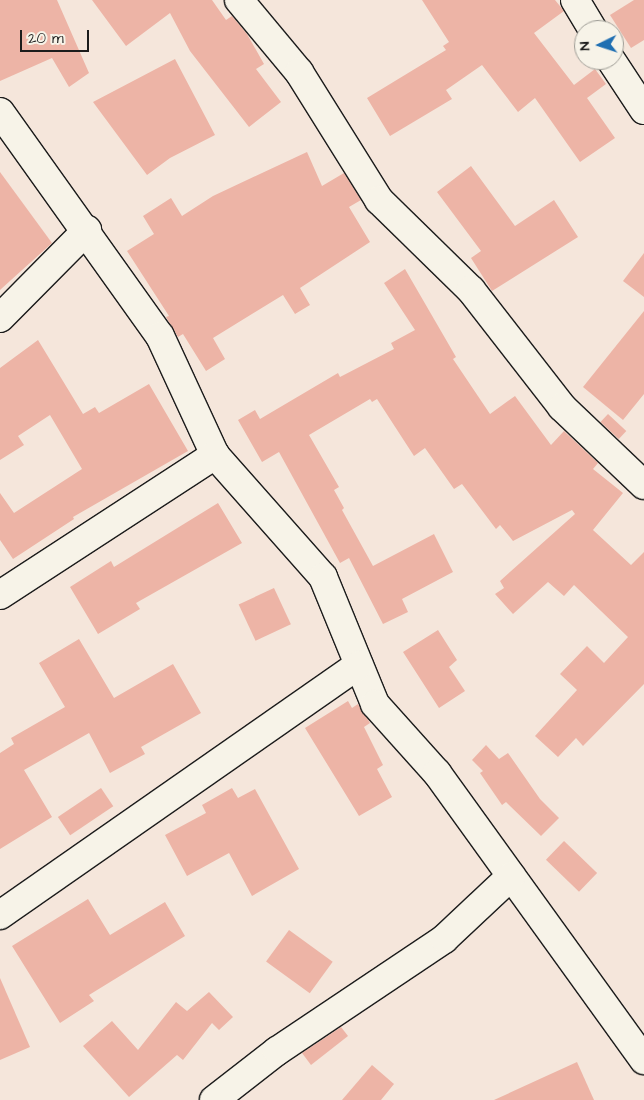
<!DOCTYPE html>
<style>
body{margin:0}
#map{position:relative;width:644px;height:1100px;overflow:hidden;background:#f5e6db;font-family:"Architects Daughter",sans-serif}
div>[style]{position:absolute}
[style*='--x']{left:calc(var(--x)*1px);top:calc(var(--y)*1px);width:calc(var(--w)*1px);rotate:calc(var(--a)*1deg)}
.building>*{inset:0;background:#edb4a6;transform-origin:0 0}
.roads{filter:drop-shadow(1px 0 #1c1c1c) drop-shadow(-1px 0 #1c1c1c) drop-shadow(0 1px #1c1c1c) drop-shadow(0 -1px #1c1c1c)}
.minor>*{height:28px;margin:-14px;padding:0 14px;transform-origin:14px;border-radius:14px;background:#f7f3e8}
span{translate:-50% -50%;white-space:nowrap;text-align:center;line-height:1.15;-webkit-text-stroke:5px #f7f3e8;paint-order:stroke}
.north{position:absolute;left:574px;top:20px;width:50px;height:50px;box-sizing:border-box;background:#f7f3e8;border:1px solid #9f9d96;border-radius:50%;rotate:266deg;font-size:14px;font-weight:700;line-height:20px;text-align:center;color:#1c1c1c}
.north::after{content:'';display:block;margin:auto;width:18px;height:22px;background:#1f6fb2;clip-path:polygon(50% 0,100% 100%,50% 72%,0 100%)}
.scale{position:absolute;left:20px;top:30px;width:69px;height:22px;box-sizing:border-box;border:2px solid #1c1c1c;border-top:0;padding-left:6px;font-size:15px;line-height:18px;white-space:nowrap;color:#1c1c1c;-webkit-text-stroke:4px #f7f3e8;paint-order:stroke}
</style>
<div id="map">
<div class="building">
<div style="clip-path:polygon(0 0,57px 0,89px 73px,69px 87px,52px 58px,0 81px)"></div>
<div style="clip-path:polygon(92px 0,212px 0,226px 20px,232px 16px,247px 34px,264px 64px,256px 69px,281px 102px,249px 127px,190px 51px,170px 13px,126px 46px)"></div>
<div style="clip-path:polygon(422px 0,555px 0,564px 11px,534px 33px,574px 85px,595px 69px,606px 84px,587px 98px,615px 138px,580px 162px,535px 98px,518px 112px,482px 65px,446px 90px,452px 99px,390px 136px,367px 98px,446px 50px,443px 46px,449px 42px)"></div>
<div style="clip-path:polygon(634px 0,644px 0,644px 40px,631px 48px,610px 15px)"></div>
<div style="clip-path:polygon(175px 59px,215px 135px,170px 158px,147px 175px,93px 102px)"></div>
<div style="clip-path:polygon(307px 152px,322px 186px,344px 173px,361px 200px,349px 207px,370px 242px,300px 288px,310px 305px,295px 314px,283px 295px,213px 338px,225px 359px,206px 371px,183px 334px,178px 337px,166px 317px,169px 316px,127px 251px,154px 234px,143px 216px,171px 198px,182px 216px,213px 196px)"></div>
<div style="clip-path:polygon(471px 166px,515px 226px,554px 200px,578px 237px,492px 291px,471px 258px,481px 251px,437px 192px)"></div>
<div style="clip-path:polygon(0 172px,52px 243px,0 290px)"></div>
<div style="clip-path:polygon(644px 253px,644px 297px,623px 281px)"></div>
<div style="clip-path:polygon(405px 269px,456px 357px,453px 359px,490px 414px,515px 396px,551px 445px,564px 431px,598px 463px,593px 469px,623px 493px,593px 530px,631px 565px,644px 552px,644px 684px,583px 746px,576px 738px,558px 757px,535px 736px,577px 690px,560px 674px,587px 646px,604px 663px,628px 637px,574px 585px,564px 596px,548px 582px,513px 614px,495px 594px,504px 588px,500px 581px,575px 514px,572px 510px,513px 541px,500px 525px,496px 529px,462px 484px,454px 489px,425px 448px,414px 456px,377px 399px,372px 402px,370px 399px,309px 435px,339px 487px,334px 490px,344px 508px,342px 510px,373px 566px,434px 534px,453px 572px,402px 599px,408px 612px,383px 624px,349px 558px,340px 563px,279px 452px,262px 462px,238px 420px,255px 410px,260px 419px,338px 373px,340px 377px,394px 349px,391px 343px,415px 330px,384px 283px)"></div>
<div style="clip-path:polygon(644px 311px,644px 394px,623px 420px,583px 387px)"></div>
<div style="clip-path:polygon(38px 340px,83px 414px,95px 407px,99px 413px,149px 384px,188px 451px,73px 517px,74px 519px,13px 559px,0 540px,0 493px,14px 513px,82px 469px,50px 415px,18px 436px,24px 445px,0 460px,0 368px)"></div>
<div style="left:608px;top:414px;width:25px;height:11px;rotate:43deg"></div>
<div style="clip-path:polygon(218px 503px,242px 543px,136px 603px,140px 609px,98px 634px,70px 587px,111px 561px,114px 567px)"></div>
<div style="left:274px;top:588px;width:40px;height:39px;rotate:65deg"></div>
<div style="clip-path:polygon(438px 630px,457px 660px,449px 667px,465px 691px,439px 708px,403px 652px)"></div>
<div style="clip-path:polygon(79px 639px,114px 698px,173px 664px,201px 713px,141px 747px,145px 754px,110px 773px,89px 733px,24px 770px,52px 817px,0 849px,0 753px,14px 744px,11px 738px,65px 707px,39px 663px)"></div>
<div style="clip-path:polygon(348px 701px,352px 708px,358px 704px,370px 723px,364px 727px,383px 765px,377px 769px,392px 797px,359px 816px,305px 728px)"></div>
<div style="clip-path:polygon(486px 745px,499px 759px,508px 753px,540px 799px,559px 818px,541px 836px,506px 802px,502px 805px,480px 773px,483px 771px,472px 760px)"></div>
<div style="left:101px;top:788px;width:22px;height:52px;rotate:56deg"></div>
<div style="clip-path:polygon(232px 788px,238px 798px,255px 789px,299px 869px,252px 896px,229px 853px,187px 876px,165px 835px,206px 813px,202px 805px)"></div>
<div style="left:564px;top:841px;width:46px;height:26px;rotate:44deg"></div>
<div style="clip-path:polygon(88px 899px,110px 935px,165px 902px,185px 936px,89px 995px,94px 1001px,60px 1023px,12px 946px)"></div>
<div style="left:289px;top:930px;width:54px;height:39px;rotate:36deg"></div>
<div style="clip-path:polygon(0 978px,30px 1047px,0 1060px)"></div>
<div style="clip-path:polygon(209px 992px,233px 1017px,219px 1030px,212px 1023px,183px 1060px,177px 1055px,129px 1097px,83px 1046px,112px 1021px,138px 1050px,176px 1002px,187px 1011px)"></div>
<div style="clip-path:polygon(341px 1027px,348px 1036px,311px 1065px,302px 1053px)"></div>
<div style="clip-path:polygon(577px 1062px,594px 1100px,494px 1100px)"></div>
<div style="clip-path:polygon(372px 1065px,394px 1084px,381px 1100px,342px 1100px)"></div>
</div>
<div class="roads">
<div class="minor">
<div style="--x:239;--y:0;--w:94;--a:50.2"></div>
<div style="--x:299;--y:72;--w:151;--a:58"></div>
<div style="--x:379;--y:200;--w:129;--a:44.4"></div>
<div style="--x:471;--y:290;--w:148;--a:52.1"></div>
<div style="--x:562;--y:407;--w:113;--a:43.6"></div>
<div style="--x:575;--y:0;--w:35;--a:59"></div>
<div style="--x:611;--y:60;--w:60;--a:56.6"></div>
<div style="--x:0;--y:112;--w:275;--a:54.5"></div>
<div style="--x:160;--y:336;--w:131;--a:65.2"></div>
<div style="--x:215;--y:455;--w:163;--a:48.5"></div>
<div style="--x:323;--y:577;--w:137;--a:67.7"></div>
<div style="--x:375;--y:704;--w:93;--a:48.1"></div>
<div style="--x:437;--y:773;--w:354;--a:54.2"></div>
<div style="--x:0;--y:318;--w:124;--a:-45.3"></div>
<div style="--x:0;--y:595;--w:257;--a:-33.1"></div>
<div style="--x:0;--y:915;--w:437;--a:-34.9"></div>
<div style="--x:214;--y:1100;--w:80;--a:-37.9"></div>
<div style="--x:277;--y:1051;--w:201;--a:-33.8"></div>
<div style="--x:444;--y:939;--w:92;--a:-43.2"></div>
</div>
</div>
<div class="north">N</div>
<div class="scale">20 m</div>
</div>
